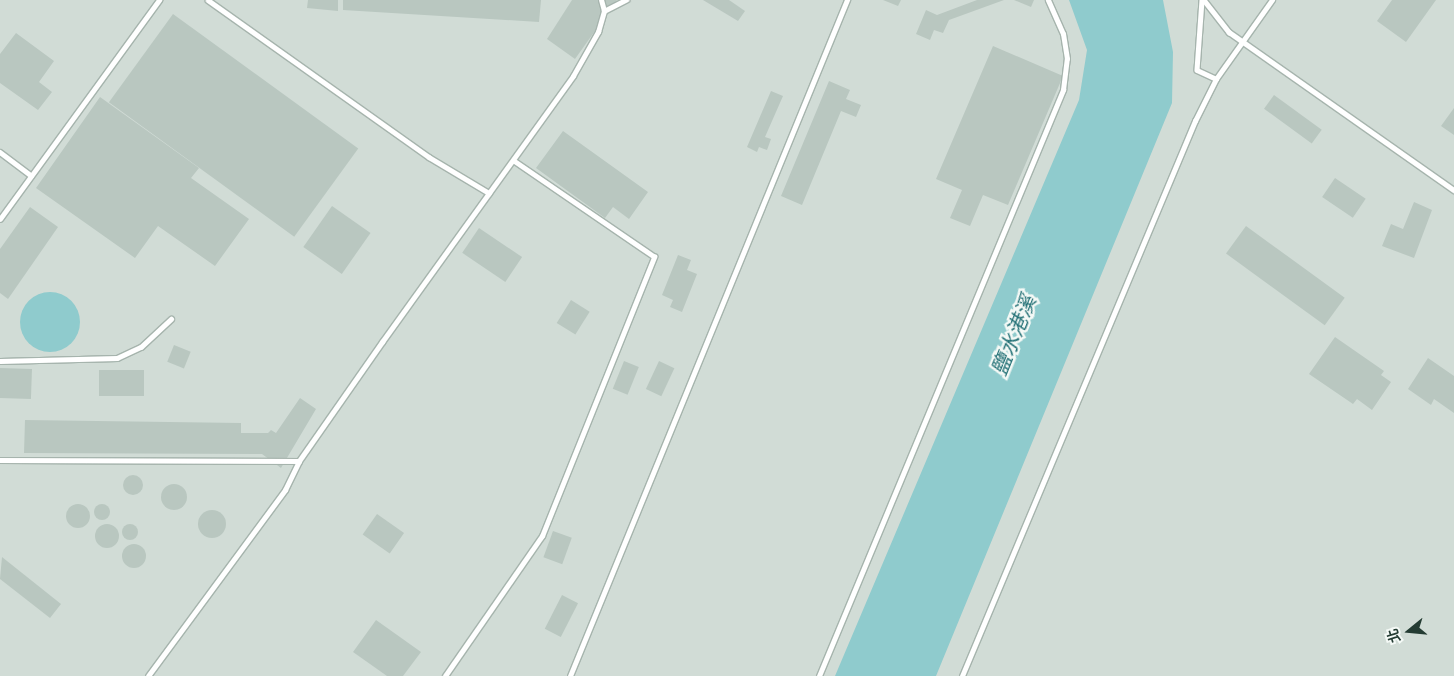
<!DOCTYPE html>
<meta charset="utf-8">
<style>
body{margin:0}
#map{position:relative;width:1454px;height:676px;overflow:hidden;background:#e3ece7;font-family:"Alegreya Sans","Noto Sans TC",sans-serif}
div>[style]{position:absolute}
[style*='--x']{left:calc(var(--x)*1px);top:calc(var(--y)*1px);width:calc(var(--w)*1px);rotate:calc(var(--a)*1deg)}
.built>*{inset:0;background:#d1dcd6;transform-origin:0 0}
.water>*{inset:0;background:#8fcbcd}
.round{border-radius:50%}
.building>*{inset:0;background:#b9c7c0;transform-origin:0 0}
.roads{filter:drop-shadow(1px 0 #a6b4ad) drop-shadow(-1px 0 #a6b4ad) drop-shadow(0 1px #a6b4ad) drop-shadow(0 -1px #a6b4ad)}
.service>*{height:4.5px;margin:-2.25px;padding:0 2.25px;transform-origin:2.25px;border-radius:2.25px;background:#fff}
span{translate:-50% -50%;white-space:nowrap;text-align:center;line-height:1.15;-webkit-text-stroke:5px #f4f9f6;paint-order:stroke}
.water-label{font-size:21px;color:#227075;font-style:italic}
.north{position:absolute;left:1384px;top:606px;width:50px;height:50px;-webkit-text-stroke:4px #f4f9f6;paint-order:stroke;rotate:253deg;font-size:14px;font-weight:700;line-height:20px;text-align:center;color:#243c33}
.north::after{content:'';display:block;margin:auto;width:18px;height:22px;background:#243c33;clip-path:polygon(50% 0,100% 100%,50% 72%,0 100%)}
</style>
<div id="map">
<div class="built">
<div style="left:0;top:0;width:1454px;height:676px"></div>
</div>
<div class="water">
<div style="clip-path:polygon(1069px 0,1163px 0,1173px 52px,1172px 103px,936px 676px,835px 676px,1079px 100px,1087px 50px)"></div>
<div class="round" style="left:20px;top:292px;width:60px;height:60px"></div>
</div>
<div class="building">
<div style="clip-path:polygon(308px 0,338px 0,338px 11px,307px 8px)"></div>
<div style="clip-path:polygon(343px 0,541px 0,539px 22px,343px 10px)"></div>
<div style="clip-path:polygon(572px 0,617px 0,575px 59px,547px 39px)"></div>
<div style="clip-path:polygon(703px 0,729px 0,745px 11px,738px 21px)"></div>
<div style="clip-path:polygon(883px 0,901px 0,898px 6px)"></div>
<div style="clip-path:polygon(977px 0,1004px 0,949px 20px,943px 33px,934px 30px,930px 40px,916px 34px,926px 10px,937px 15px)"></div>
<div style="clip-path:polygon(1014px 0,1034px 0,1031px 7px)"></div>
<div style="clip-path:polygon(1392px 0,1436px 0,1406px 42px,1377px 21px)"></div>
<div style="left:173px;top:14px;width:229px;height:109px;rotate:36deg"></div>
<div style="clip-path:polygon(16px 33px,54px 61px,39px 82px,52px 92px,38px 110px,0 83px,0 54px)"></div>
<div style="clip-path:polygon(993px 46px,1063px 76px,1008px 205px,983px 195px,970px 226px,950px 218px,962px 190px,936px 179px)"></div>
<div style="clip-path:polygon(829px 81px,850px 90px,846px 99px,861px 105px,856px 117px,841px 111px,802px 205px,781px 196px)"></div>
<div style="clip-path:polygon(771px 91px,783px 96px,765px 137px,771px 139px,767px 150px,759px 147px,757px 152px,747px 147px)"></div>
<div style="left:1274px;top:95px;width:59px;height:17px;rotate:36deg"></div>
<div style="clip-path:polygon(100px 97px,199px 168px,191px 178px,249px 219px,215px 266px,158px 226px,135px 258px,36px 188px)"></div>
<div style="clip-path:polygon(1454px 108px,1454px 135px,1441px 126px)"></div>
<div style="clip-path:polygon(563px 131px,648px 192px,629px 219px,613px 207px,605px 218px,536px 168px)"></div>
<div style="left:1335px;top:178px;width:37px;height:23px;rotate:34deg"></div>
<div style="clip-path:polygon(1414px 202px,1432px 210px,1414px 258px,1382px 246px,1391px 224px,1403px 229px)"></div>
<div style="left:332px;top:206px;width:47px;height:50px;rotate:35deg"></div>
<div style="clip-path:polygon(30px 207px,58px 227px,8px 299px,0 293px,0 249px)"></div>
<div style="left:1246px;top:226px;width:122px;height:34px;rotate:36deg"></div>
<div style="left:479px;top:228px;width:52px;height:30px;rotate:34deg"></div>
<div style="clip-path:polygon(678px 255px,691px 260px,687px 270px,697px 274px,682px 312px,670px 307px,673px 300px,662px 295px)"></div>
<div style="left:571px;top:300px;width:22px;height:27px;rotate:32deg"></div>
<div style="clip-path:polygon(1335px 337px,1384px 371px,1381px 375px,1391px 382px,1372px 410px,1357px 399px,1353px 404px,1309px 374px)"></div>
<div style="left:174px;top:345px;width:18px;height:18px;rotate:22deg"></div>
<div style="clip-path:polygon(1428px 358px,1454px 376px,1454px 413px,1434px 399px,1431px 405px,1408px 389px)"></div>
<div style="left:624px;top:361px;width:16px;height:30px;rotate:22deg"></div>
<div style="left:659px;top:361px;width:17px;height:31px;rotate:25deg"></div>
<div style="left:0;top:368px;width:32px;height:30px;rotate:2deg"></div>
<div style="left:99px;top:370px;width:45px;height:26px"></div>
<div style="clip-path:polygon(300px 398px,316px 409px,281px 468px,262px 454px,24px 453px,25px 420px,241px 423px,241px 433px,268px 433px,271px 430px,276px 433px)"></div>
<div class="round" style="left:123px;top:475px;width:20px;height:20px"></div>
<div class="round" style="left:161px;top:484px;width:26px;height:26px"></div>
<div class="round" style="left:66px;top:504px;width:24px;height:24px"></div>
<div class="round" style="left:94px;top:504px;width:16px;height:16px"></div>
<div class="round" style="left:198px;top:510px;width:28px;height:28px"></div>
<div style="left:377px;top:514px;width:33px;height:25px;rotate:35deg"></div>
<div class="round" style="left:95px;top:524px;width:24px;height:24px"></div>
<div class="round" style="left:122px;top:524px;width:16px;height:16px"></div>
<div style="left:553px;top:531px;width:20px;height:28px;rotate:20deg"></div>
<div class="round" style="left:122px;top:544px;width:24px;height:24px"></div>
<div style="clip-path:polygon(2px 557px,61px 604px,50px 618px,0 579px)"></div>
<div style="left:562px;top:595px;width:18px;height:38px;rotate:27deg"></div>
<div style="clip-path:polygon(376px 620px,421px 652px,403px 676px,387px 676px,353px 652px)"></div>
</div>
<div class="roads">
<div class="service">
<div style="--x:208;--y:0;--w:271;--a:35.4"></div>
<div style="--x:429;--y:157;--w:70;--a:31"></div>
<div style="--x:1202;--y:0;--w:70;--a:94.1"></div>
<div style="--x:1197;--y:70;--w:21;--a:25"></div>
<div style="--x:1204;--y:0;--w:41;--a:52"></div>
<div style="--x:1229;--y:32;--w:275;--a:35.1"></div>
<div style="--x:604;--y:11;--w:25;--a:-27"></div>
<div style="--x:0;--y:152;--w:39;--a:37"></div>
<div style="--x:0;--y:219;--w:271;--a:-54"></div>
<div style="--x:0;--y:361;--w:117;--a:-1.5"></div>
<div style="--x:117;--y:358;--w:26;--a:-25"></div>
<div style="--x:141;--y:347;--w:41;--a:-43"></div>
<div style="--x:0;--y:460;--w:299;--a:0.2"></div>
<div style="--x:148;--y:676;--w:231;--a:-53.6"></div>
<div style="--x:285;--y:490;--w:32;--a:-64"></div>
<div style="--x:299;--y:461;--w:145;--a:-55.1"></div>
<div style="--x:382;--y:342;--w:327;--a:-54.3"></div>
<div style="--x:573;--y:76;--w:51;--a:-60.4"></div>
<div style="--x:598;--y:32;--w:22;--a:-74"></div>
<div style="--x:604;--y:11;--w:11;--a:-105"></div>
<div style="--x:445;--y:676;--w:170;--a:-55.3"></div>
<div style="--x:542;--y:536;--w:301;--a:-68.1"></div>
<div style="--x:654;--y:257;--w:170;--a:-145.6"></div>
<div style="--x:570;--y:676;--w:731;--a:-67.72"></div>
<div style="--x:819;--y:676;--w:635;--a:-67.39"></div>
<div style="--x:1063;--y:90;--w:31;--a:-83"></div>
<div style="--x:1067;--y:59;--w:25;--a:-99"></div>
<div style="--x:1063;--y:34;--w:37;--a:-114"></div>
<div style="--x:962;--y:676;--w:602;--a:-67.23"></div>
<div style="--x:1195;--y:121;--w:47;--a:-63.4"></div>
<div style="--x:1216;--y:79;--w:97;--a:-54.7"></div>
</div>
</div>
<div class="water-label">
<span style="left:1015px;top:336px;rotate:-68deg">鹽水港溪</span>
</div>
<div class="north">北</div>
</div>
